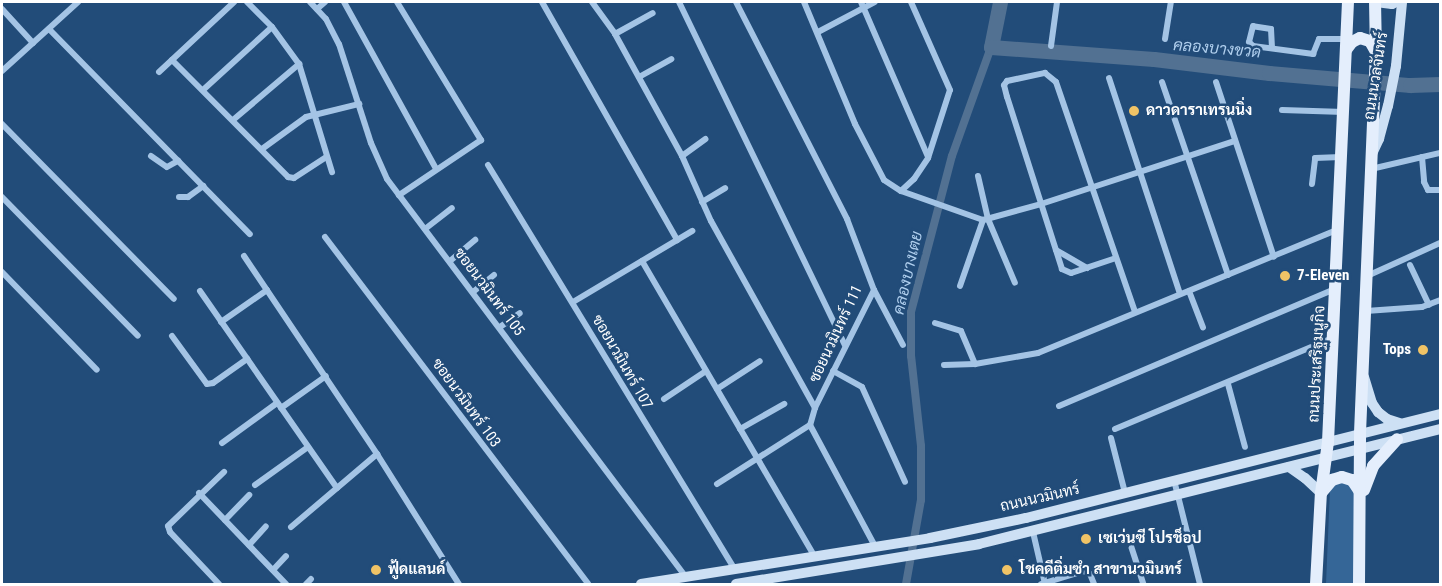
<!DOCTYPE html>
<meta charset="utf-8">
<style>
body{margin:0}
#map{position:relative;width:1442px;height:586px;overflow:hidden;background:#224c79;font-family:"Roboto Condensed",Sarabun,sans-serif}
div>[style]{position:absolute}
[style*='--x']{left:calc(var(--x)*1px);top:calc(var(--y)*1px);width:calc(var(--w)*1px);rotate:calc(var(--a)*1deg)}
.green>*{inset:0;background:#356697}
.canal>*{height:8px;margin:-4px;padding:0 4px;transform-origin:4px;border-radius:4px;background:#527192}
.river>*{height:15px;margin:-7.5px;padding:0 7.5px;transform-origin:7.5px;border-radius:7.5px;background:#527192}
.street>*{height:6px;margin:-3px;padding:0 3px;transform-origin:3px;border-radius:3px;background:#a4c4e5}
.secondary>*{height:10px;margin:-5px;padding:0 5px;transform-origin:5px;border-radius:5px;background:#cde0f4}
.primary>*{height:12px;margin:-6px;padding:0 6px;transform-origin:6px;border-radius:6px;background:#e4eefc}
.dots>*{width:16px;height:16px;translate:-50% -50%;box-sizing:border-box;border:3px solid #224c79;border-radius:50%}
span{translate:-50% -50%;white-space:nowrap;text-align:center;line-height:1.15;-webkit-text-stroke:5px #224c79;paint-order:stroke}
.street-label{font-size:15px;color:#fff}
.poi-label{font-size:15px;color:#fff;font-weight:700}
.left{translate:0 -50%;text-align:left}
.right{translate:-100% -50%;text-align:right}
.water-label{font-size:16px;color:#afceed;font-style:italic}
.frame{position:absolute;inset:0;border:3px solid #fff;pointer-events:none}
</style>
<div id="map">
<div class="green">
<div style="clip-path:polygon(1348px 481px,1357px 490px,1355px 584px,1326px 584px,1330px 489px,1335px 483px)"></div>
</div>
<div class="canal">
<div style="--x:906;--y:584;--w:85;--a:-79.9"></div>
<div style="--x:921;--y:500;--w:54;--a:-90"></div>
<div style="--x:921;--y:446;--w:91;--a:-96.3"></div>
<div style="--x:911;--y:356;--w:44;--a:-90"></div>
<div style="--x:911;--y:312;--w:161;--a:-75.3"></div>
<div style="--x:952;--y:156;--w:116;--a:-70.3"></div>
</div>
<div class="river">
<div style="--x:1000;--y:2;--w:46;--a:101.3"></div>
<div style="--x:991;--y:47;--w:163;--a:4.2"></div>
<div style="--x:1154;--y:59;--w:116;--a:6.9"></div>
<div style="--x:1269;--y:73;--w:142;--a:4.9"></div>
<div style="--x:1410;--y:85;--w:30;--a:-2"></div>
</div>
<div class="street">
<div style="--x:247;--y:2;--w:35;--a:45"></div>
<div style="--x:272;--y:27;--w:46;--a:53.9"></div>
<div style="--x:299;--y:64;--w:113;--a:73"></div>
<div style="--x:310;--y:2;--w:23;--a:47"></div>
<div style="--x:326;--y:19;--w:28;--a:63"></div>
<div style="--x:339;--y:44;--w:104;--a:72.1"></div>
<div style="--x:371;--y:143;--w:39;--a:66"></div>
<div style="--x:387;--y:179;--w:498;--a:53.1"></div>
<div style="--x:344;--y:2;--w:191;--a:61.1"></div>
<div style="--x:397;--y:2;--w:162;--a:58.7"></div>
<div style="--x:481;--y:140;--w:99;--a:146.1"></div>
<div style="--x:542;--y:2;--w:274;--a:60.4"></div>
<div style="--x:592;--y:2;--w:39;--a:54"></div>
<div style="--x:615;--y:34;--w:139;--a:61.2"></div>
<div style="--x:682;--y:156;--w:71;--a:66"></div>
<div style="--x:711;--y:221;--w:214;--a:60.9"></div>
<div style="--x:679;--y:2;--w:381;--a:64.2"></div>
<div style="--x:736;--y:2;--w:244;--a:62.9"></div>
<div style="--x:847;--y:219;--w:76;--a:69.2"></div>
<div style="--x:874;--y:290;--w:62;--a:62.2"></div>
<div style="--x:804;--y:2;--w:132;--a:67.3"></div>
<div style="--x:855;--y:124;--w:63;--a:62.6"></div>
<div style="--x:884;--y:180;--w:20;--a:33"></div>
<div style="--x:901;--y:191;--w:18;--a:-43"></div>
<div style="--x:914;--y:179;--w:25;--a:-56"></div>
<div style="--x:928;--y:158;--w:71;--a:-72.1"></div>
<div style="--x:950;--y:90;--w:96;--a:-113.9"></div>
<div style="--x:861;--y:2;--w:169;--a:66.6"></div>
<div style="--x:2;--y:9;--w:46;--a:47.6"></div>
<div style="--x:317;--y:9;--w:11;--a:-41"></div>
<div style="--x:49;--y:29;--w:287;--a:45.6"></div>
<div style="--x:818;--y:32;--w:64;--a:-27.8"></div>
<div style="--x:615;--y:34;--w:43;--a:-28.9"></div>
<div style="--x:1165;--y:39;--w:37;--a:-81"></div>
<div style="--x:1051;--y:46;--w:44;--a:-82.2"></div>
<div style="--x:1272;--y:48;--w:19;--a:-93"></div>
<div style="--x:1271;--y:29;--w:18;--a:-171"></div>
<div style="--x:1253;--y:26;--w:16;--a:104"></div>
<div style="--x:1249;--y:42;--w:6;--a:45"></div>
<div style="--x:1253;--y:46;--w:61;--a:7.6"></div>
<div style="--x:1313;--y:54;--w:16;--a:-68"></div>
<div style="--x:1319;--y:39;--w:27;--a:0"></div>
<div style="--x:172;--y:60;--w:165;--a:45.2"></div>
<div style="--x:288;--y:177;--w:6;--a:9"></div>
<div style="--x:294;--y:178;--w:38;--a:-33"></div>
<div style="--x:2;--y:71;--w:103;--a:-42.2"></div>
<div style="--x:159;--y:72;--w:103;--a:-43"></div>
<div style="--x:639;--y:77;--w:37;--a:-29"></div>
<div style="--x:1109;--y:78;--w:227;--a:71.8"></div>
<div style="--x:1162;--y:82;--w:204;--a:71.1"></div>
<div style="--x:1216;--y:82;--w:184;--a:71.7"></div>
<div style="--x:203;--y:90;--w:93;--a:-42.4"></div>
<div style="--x:1282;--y:110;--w:62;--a:1.8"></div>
<div style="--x:233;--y:120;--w:87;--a:-40.3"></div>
<div style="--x:2;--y:124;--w:245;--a:45.5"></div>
<div style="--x:262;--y:149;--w:54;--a:-36"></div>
<div style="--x:306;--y:117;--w:55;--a:-13.8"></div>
<div style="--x:151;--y:156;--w:19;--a:35"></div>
<div style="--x:167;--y:167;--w:13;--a:-29"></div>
<div style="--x:682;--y:156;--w:29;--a:-36"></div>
<div style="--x:1422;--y:157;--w:25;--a:85"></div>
<div style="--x:1424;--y:182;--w:9;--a:63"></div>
<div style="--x:1428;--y:190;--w:12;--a:0"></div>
<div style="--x:488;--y:165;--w:474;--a:58.6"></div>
<div style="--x:1371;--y:169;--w:71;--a:-13.1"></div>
<div style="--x:978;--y:176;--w:44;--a:76.9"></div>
<div style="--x:988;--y:219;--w:69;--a:67.1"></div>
<div style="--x:1312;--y:184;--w:26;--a:-83"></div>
<div style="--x:1315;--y:158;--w:26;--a:-2"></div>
<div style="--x:901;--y:191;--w:87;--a:19.5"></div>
<div style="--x:983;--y:220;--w:60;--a:-15.4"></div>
<div style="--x:1041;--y:204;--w:204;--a:-18"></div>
<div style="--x:2;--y:197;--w:194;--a:45.6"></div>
<div style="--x:179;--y:197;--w:9;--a:0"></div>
<div style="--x:188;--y:197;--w:19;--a:-36"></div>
<div style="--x:702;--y:202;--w:27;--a:-31"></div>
<div style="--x:425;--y:229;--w:34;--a:-38"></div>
<div style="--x:325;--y:237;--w:435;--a:52.8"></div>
<div style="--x:1056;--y:250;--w:36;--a:30"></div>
<div style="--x:244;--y:256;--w:239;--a:56.1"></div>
<div style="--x:377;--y:454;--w:154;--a:57.8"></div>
<div style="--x:1116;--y:258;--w:47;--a:161.6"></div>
<div style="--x:1071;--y:273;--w:10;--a:-156"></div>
<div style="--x:1062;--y:269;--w:181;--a:-107.7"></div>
<div style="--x:1007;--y:97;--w:12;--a:-104"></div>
<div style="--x:1004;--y:85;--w:5;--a:-53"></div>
<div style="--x:1007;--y:81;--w:39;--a:-12"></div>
<div style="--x:1045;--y:73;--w:14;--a:39"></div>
<div style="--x:1056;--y:82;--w:111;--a:71.1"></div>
<div style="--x:1092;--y:187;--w:132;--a:71"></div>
<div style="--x:450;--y:261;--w:33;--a:-40"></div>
<div style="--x:642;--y:261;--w:343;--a:59.7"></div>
<div style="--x:1410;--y:265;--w:44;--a:64.6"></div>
<div style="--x:2;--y:272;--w:136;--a:45.9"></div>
<div style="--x:1367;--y:276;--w:80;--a:-24.3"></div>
<div style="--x:960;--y:286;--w:70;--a:-70.8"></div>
<div style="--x:874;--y:290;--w:132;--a:116.6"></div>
<div style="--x:815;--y:408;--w:18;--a:106"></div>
<div style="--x:810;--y:425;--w:137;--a:61.8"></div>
<div style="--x:200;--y:291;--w:240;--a:55.2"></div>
<div style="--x:1189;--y:291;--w:39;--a:69"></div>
<div style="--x:473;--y:292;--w:27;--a:-39"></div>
<div style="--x:573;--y:302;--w:139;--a:-30.8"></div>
<div style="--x:1366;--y:311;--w:56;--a:-4.1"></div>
<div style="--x:1422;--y:307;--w:19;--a:-21"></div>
<div style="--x:221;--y:322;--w:56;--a:-34.8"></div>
<div style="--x:935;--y:323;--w:27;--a:17"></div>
<div style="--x:961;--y:331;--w:36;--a:67"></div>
<div style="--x:500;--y:327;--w:24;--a:-35"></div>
<div style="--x:172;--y:336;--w:59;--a:53.9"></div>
<div style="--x:207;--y:384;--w:6;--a:-9"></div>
<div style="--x:213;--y:383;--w:42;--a:-35.2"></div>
<div style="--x:944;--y:365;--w:31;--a:-2"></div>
<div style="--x:975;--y:364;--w:64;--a:-9.9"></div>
<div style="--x:1038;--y:353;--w:323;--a:-22.4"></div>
<div style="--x:833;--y:371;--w:33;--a:29"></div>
<div style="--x:862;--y:387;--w:104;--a:65.6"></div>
<div style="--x:1228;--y:384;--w:65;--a:74.9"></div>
<div style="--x:717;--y:389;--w:51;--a:-33.1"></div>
<div style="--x:664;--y:399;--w:50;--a:-33.7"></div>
<div style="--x:1059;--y:406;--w:299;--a:-23"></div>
<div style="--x:281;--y:408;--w:55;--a:-35.4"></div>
<div style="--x:740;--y:429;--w:51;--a:-29.6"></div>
<div style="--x:1115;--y:429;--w:236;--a:-22.7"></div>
<div style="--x:1111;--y:438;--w:57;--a:75.7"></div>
<div style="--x:222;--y:443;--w:68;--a:-36"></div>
<div style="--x:1174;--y:480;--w:107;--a:76"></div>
<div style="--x:717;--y:484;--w:110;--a:-32.4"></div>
<div style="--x:255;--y:485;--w:65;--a:-35.6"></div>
<div style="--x:199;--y:493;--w:126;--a:46.3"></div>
<div style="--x:225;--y:520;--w:35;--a:-46"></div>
<div style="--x:291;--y:527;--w:113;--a:-40.3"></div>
<div style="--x:1033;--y:532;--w:53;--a:77"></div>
<div style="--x:249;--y:545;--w:25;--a:-48"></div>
<div style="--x:1131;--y:546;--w:40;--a:72"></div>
<div style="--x:273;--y:570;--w:19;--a:-47"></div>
<div style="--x:219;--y:584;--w:71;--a:-133.3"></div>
<div style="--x:170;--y:532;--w:6;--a:-108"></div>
<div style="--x:168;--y:526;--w:78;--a:-44"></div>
<div style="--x:306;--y:584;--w:7;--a:-45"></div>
<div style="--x:1041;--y:584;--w:45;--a:-16.8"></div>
<div style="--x:1084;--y:571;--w:7;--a:27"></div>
<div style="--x:1090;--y:574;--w:11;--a:68"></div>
</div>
<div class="secondary">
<div style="--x:1376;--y:2;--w:16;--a:7"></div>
<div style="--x:1392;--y:4;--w:4;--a:-27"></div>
<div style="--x:1372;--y:154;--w:17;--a:-65"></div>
<div style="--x:1379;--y:139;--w:34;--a:-75"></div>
<div style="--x:1388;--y:106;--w:41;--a:-78.7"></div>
<div style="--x:1396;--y:66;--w:64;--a:-84.6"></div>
<div style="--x:1364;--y:377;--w:27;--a:73"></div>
<div style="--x:1372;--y:403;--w:11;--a:56"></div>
<div style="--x:1378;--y:412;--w:11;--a:38"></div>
<div style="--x:1387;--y:419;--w:13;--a:18"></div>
<div style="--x:1289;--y:467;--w:19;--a:35"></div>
<div style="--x:1305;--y:478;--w:22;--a:43"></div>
<div style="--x:641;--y:584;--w:293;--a:-9"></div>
<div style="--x:930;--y:538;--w:98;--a:-11.8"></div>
<div style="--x:1026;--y:518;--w:427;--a:-14.1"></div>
<div style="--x:736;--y:584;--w:246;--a:-9.3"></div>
<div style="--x:979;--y:544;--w:475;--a:-14"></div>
</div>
<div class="primary">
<div style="--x:1346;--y:50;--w:10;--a:-53"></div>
<div style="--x:1352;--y:42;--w:9;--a:-27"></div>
<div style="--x:1360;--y:38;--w:10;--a:17"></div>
<div style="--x:1370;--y:41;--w:13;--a:61"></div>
<div style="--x:1364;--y:490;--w:26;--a:-69"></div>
<div style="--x:1373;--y:466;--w:36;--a:-48"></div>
<div style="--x:1322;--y:492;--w:16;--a:-50"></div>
<div style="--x:1332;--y:480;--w:10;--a:-17"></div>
<div style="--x:1342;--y:477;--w:10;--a:17"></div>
<div style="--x:1352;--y:480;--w:14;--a:56"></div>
<div style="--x:1316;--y:584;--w:91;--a:-86.9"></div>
<div style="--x:1321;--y:493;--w:51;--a:-82.2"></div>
<div style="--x:1328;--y:442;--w:440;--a:-87.4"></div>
<div style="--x:1359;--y:584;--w:151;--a:-89.6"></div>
<div style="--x:1360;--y:433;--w:380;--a:-87.6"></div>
<div style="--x:1376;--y:53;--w:51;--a:-91.1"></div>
</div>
<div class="dots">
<div style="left:1134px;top:111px;background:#f0c366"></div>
<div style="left:1285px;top:276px;background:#f0c366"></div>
<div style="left:1423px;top:350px;background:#f0c366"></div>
<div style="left:1086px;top:539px;background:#f0c366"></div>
<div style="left:376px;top:570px;background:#f0c366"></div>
<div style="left:1007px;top:570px;background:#f0c366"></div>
</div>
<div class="street-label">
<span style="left:1376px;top:76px;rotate:-81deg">ถนนนวลจันทร์</span>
<span style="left:489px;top:292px;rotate:53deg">ซอยนวมินทร์ 105</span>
<span style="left:836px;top:334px;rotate:-65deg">ซอยนวมินทร์ 111</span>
<span style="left:622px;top:362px;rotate:60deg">ซอยนวมินทร์ 107</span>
<span style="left:1317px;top:364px;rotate:-87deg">ถนนประเสริฐมนูกิจ</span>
<span style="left:466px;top:403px;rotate:54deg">ซอยนวมินทร์ 103</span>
<span style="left:1040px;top:498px;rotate:-13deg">ถนนนวมินทร์</span>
</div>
<div class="poi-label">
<span class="left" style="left:1146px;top:111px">ดาวดาราเทรนนิ่ง</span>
<span class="left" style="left:1297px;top:276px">7-Eleven</span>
<span class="right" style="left:1411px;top:350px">Tops</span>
<span class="left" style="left:1098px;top:539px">เซเว่นซี โปรช็อป</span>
<span class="left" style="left:388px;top:570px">ฟู้ดแลนด์</span>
<span class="left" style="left:1019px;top:570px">โชคดีติ่มซำ สาขานวมินทร์</span>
</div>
<div class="water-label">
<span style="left:1217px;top:49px;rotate:5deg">คลองบางขวด</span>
<span style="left:908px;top:273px;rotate:-77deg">คลองบางเตย</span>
</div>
<div class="frame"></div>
</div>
